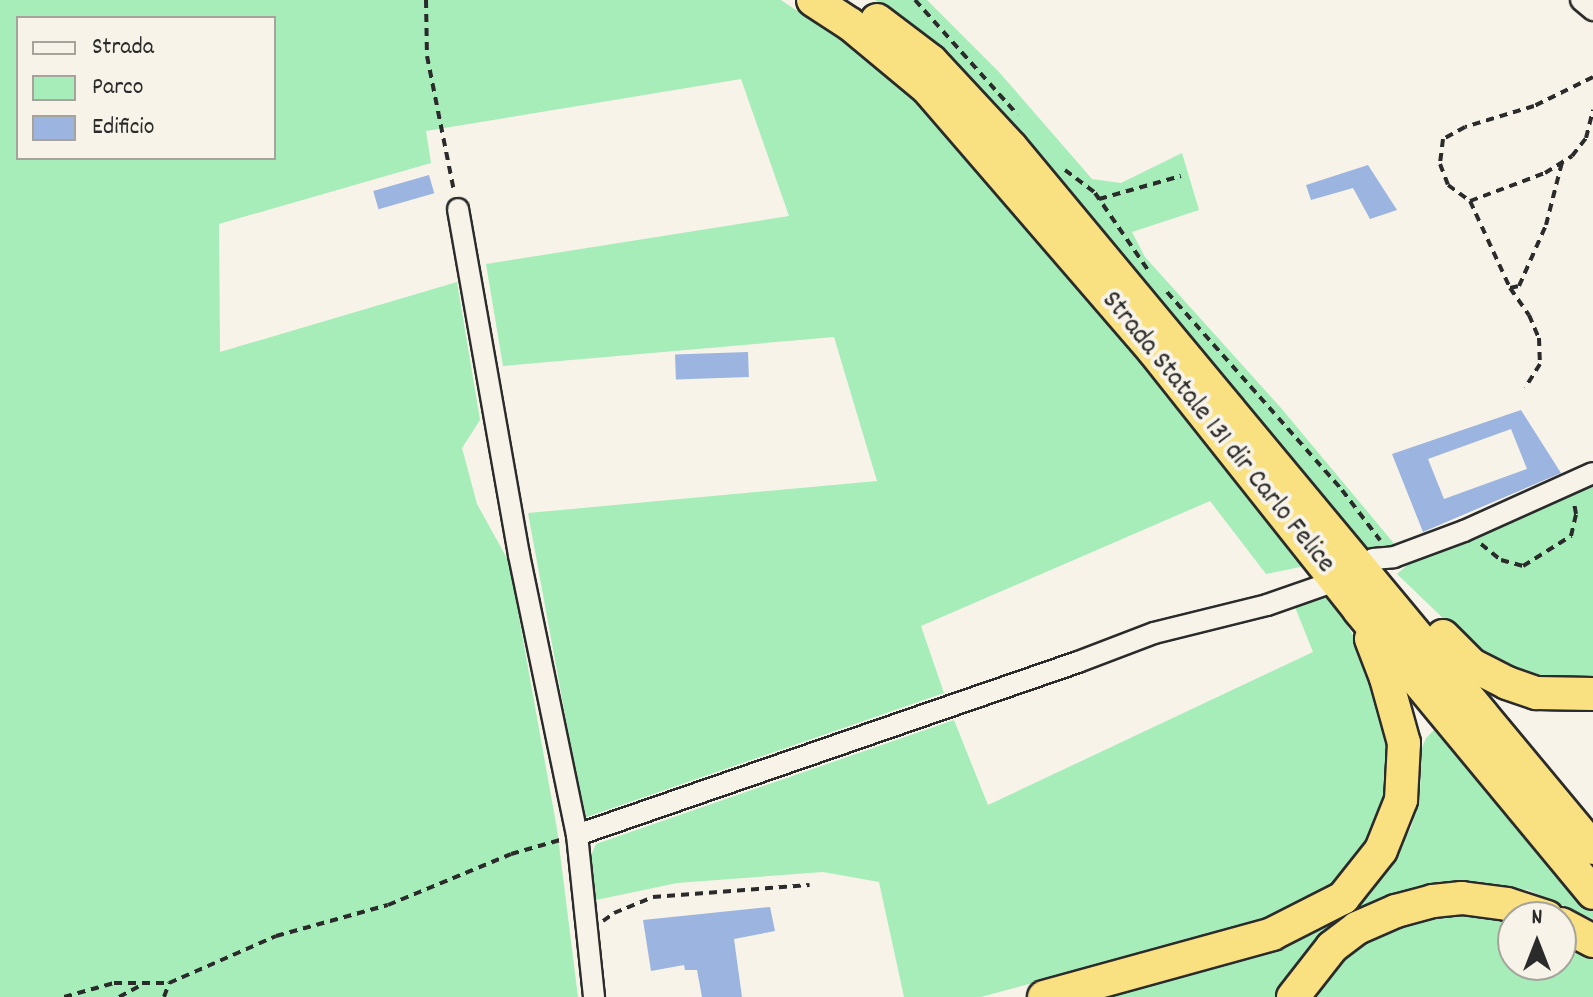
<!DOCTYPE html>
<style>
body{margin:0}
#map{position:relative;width:1593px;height:997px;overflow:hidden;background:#f7f3e8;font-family:Dekko,sans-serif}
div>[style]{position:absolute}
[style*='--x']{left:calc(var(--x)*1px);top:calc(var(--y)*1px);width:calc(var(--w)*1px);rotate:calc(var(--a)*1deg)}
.green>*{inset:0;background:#a6edb9}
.building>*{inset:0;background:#9bb4e0;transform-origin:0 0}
.path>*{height:4px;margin-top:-2px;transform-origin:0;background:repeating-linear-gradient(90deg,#2b2b2b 0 8px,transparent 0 14px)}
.roads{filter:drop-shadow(2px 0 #2b2b2b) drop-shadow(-2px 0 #2b2b2b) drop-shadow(0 2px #2b2b2b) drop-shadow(0 -2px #2b2b2b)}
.minor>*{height:20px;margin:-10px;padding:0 10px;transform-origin:10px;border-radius:10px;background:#f7f3e8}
.trunk>*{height:32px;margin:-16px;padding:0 16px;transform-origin:16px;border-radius:16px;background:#f9e181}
span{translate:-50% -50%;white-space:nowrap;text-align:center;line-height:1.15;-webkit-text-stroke:8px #f7f3e8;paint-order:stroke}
.street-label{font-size:28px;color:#2b2b2b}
.legend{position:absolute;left:16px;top:16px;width:260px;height:144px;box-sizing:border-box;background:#f7f3e8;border:2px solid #a5a39c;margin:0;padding:10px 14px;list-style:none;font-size:24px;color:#2b2b2b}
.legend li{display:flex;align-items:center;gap:16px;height:40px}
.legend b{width:40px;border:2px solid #a5a39c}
.north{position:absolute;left:1497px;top:901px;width:80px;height:80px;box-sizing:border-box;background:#f7f3e8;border:2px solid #a5a39c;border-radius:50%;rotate:0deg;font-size:22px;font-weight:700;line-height:32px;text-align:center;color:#2b2b2b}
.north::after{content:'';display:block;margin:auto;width:28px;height:36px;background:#2b2b2b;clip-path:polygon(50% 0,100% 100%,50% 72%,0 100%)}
</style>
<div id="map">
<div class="green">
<div style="clip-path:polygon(evenodd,0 0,781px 0,872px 61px,965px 150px,1135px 349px,1305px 566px,1266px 574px,1210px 501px,921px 626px,944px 693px,584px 818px,528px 513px,877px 481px,834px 337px,503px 366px,486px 264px,789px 216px,741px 79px,426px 131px,431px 163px,219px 224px,220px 352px,457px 282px,480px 420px,462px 448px,477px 504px,509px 562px,557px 829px,578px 997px,0 997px,0 0,18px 18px,274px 18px,274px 158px,18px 158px,18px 18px)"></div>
<div style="clip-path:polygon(875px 0,927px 0,999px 72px,1092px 179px,1121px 183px,1182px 153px,1199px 210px,1132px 232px,1145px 257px,1281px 408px,1397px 547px,1367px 555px,894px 15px)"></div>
<div style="clip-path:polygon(1593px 482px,1593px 681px,1550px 679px,1508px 666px,1488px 656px,1473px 647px,1397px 574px,1412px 561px)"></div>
<div style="clip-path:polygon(1330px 594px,1366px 659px,1398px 755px,1377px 847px,1309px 909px,981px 997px,904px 997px,879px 882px,823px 872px,677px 883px,596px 900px,589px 860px,596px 844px,954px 720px,988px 805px,1313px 652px,1295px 607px)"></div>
<div style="clip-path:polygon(1437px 727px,1593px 900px,1593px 919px,1528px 890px,1473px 883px,1431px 885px,1386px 900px,1282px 997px,1105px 997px,1299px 939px,1323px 929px,1370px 895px,1411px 828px,1420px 796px,1421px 750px,1426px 738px)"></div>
<div style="clip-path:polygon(1459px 905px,1513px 917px,1513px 965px,1561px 965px,1561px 934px,1593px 954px,1593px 997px,1312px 997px,1329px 970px,1365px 939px)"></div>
</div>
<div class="building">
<div style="clip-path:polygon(1368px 165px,1397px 210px,1370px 219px,1353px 188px,1311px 200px,1306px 185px)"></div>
<div style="left:429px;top:175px;width:19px;height:58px;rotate:74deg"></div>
<div style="left:748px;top:352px;width:25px;height:73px;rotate:88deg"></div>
<div style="clip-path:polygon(evenodd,1521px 410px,1561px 473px,1423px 532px,1392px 454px,1521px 410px,1511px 429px,1527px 469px,1444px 499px,1428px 459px,1511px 429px)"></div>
<div style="clip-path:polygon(770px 907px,775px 931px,734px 939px,742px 997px,702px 997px,697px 970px,685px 970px,684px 965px,651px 971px,643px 920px)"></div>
</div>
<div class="path">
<div style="--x:426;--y:0;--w:56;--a:89"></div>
<div style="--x:427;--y:56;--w:138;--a:78.7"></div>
<div style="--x:915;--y:0;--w:154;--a:48.2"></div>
<div style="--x:1593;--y:77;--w:66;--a:153.8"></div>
<div style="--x:1534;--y:106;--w:72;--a:163.1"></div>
<div style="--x:1465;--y:127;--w:25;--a:151"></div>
<div style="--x:1443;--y:139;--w:25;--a:97"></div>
<div style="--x:1440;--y:164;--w:22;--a:69"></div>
<div style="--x:1448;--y:185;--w:27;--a:36"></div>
<div style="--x:1470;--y:201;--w:80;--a:-20.5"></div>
<div style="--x:1545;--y:173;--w:32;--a:-32"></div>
<div style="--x:1572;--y:156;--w:23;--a:-52"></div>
<div style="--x:1586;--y:138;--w:29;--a:-76"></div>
<div style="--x:1065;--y:170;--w:38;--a:37"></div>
<div style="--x:1095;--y:193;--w:93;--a:55.5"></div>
<div style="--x:1099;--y:199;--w:85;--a:-15.7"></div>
<div style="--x:1470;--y:201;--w:96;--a:65.3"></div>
<div style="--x:1510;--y:288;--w:9;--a:-13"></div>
<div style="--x:1519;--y:286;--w:67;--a:-66.1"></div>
<div style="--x:1546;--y:225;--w:65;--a:-75.7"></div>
<div style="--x:1510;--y:288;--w:33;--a:55"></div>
<div style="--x:1529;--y:315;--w:25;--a:67"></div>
<div style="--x:1539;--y:338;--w:26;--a:88"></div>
<div style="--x:1540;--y:364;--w:28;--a:122"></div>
<div style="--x:1167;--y:292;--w:264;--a:48.5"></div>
<div style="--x:1342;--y:490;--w:63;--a:52.8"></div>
<div style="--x:1481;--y:544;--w:26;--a:39"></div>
<div style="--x:1501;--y:560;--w:23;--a:15"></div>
<div style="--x:1523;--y:566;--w:57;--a:-32"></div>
<div style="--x:1571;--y:536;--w:23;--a:-77"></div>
<div style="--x:1576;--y:514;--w:11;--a:-100"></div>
<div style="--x:603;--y:921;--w:14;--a:-36"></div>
<div style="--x:614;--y:913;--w:42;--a:-22.3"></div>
<div style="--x:653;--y:897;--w:157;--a:-4.4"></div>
<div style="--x:64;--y:997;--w:52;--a:-15.6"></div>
<div style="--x:114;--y:983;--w:54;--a:0"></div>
<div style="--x:119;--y:997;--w:27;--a:-28"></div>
<div style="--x:164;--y:997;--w:15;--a:-70"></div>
<div style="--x:169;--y:983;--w:117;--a:-23.7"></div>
<div style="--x:276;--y:936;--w:116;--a:-15.5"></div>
<div style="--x:388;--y:905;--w:133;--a:-22.5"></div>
<div style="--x:511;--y:854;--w:51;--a:-15.9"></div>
</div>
<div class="roads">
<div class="minor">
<div style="--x:1581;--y:0;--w:16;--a:40"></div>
<div style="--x:458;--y:209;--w:351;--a:80"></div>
<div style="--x:519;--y:555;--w:286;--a:78.3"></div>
<div style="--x:577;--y:835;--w:163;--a:84"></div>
<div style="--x:1373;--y:559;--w:21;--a:-5"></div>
<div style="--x:1394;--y:557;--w:75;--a:-20.4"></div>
<div style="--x:1464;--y:531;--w:141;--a:-24.2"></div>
<div style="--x:577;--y:835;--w:530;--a:-19.05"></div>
<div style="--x:1078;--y:662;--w:81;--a:-20.9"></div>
<div style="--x:1154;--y:633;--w:116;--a:-13.9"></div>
<div style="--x:1267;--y:605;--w:64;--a:-19.3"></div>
</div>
<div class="trunk">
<div style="--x:813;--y:0;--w:44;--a:33"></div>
<div style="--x:850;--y:24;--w:100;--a:39.7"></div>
<div style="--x:927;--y:88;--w:347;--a:49.2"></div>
<div style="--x:1154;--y:351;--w:330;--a:51.6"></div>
<div style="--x:1359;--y:610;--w:367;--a:50.4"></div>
<div style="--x:877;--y:20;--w:68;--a:37.2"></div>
<div style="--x:931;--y:61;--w:117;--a:47.1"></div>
<div style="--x:1011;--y:147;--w:911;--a:50.3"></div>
<div style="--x:1443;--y:636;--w:41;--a:45"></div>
<div style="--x:1472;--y:665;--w:39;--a:27"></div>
<div style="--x:1507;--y:683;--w:31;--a:19"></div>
<div style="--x:1536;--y:693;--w:57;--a:1"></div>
<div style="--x:1561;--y:924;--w:36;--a:28"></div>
<div style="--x:1044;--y:997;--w:237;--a:-15.4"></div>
<div style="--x:1272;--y:934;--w:80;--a:-26.9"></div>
<div style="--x:1343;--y:898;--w:61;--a:-51.6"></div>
<div style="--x:1381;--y:850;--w:54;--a:-68.2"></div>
<div style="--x:1401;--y:800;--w:57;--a:-87"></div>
<div style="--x:1404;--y:743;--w:67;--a:-105.5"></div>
<div style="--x:1386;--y:678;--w:42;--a:-111"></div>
<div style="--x:1293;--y:997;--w:63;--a:-52"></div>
<div style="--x:1332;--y:947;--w:31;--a:-37"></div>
<div style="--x:1357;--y:928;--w:43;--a:-23.6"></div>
<div style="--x:1396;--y:911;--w:38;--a:-15"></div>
<div style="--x:1433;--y:901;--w:29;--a:-6"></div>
<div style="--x:1462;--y:898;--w:45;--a:7.6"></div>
<div style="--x:1507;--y:904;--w:42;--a:18"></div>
</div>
</div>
<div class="street-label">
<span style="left:1217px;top:433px;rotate:51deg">Strada Statale 131 dir Carlo Felice</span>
</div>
<ul class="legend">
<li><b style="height:10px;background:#f7f3e8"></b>Strada</li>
<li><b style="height:22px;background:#a6edb9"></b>Parco</li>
<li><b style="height:22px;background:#9bb4e0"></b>Edificio</li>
</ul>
<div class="north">N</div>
</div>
